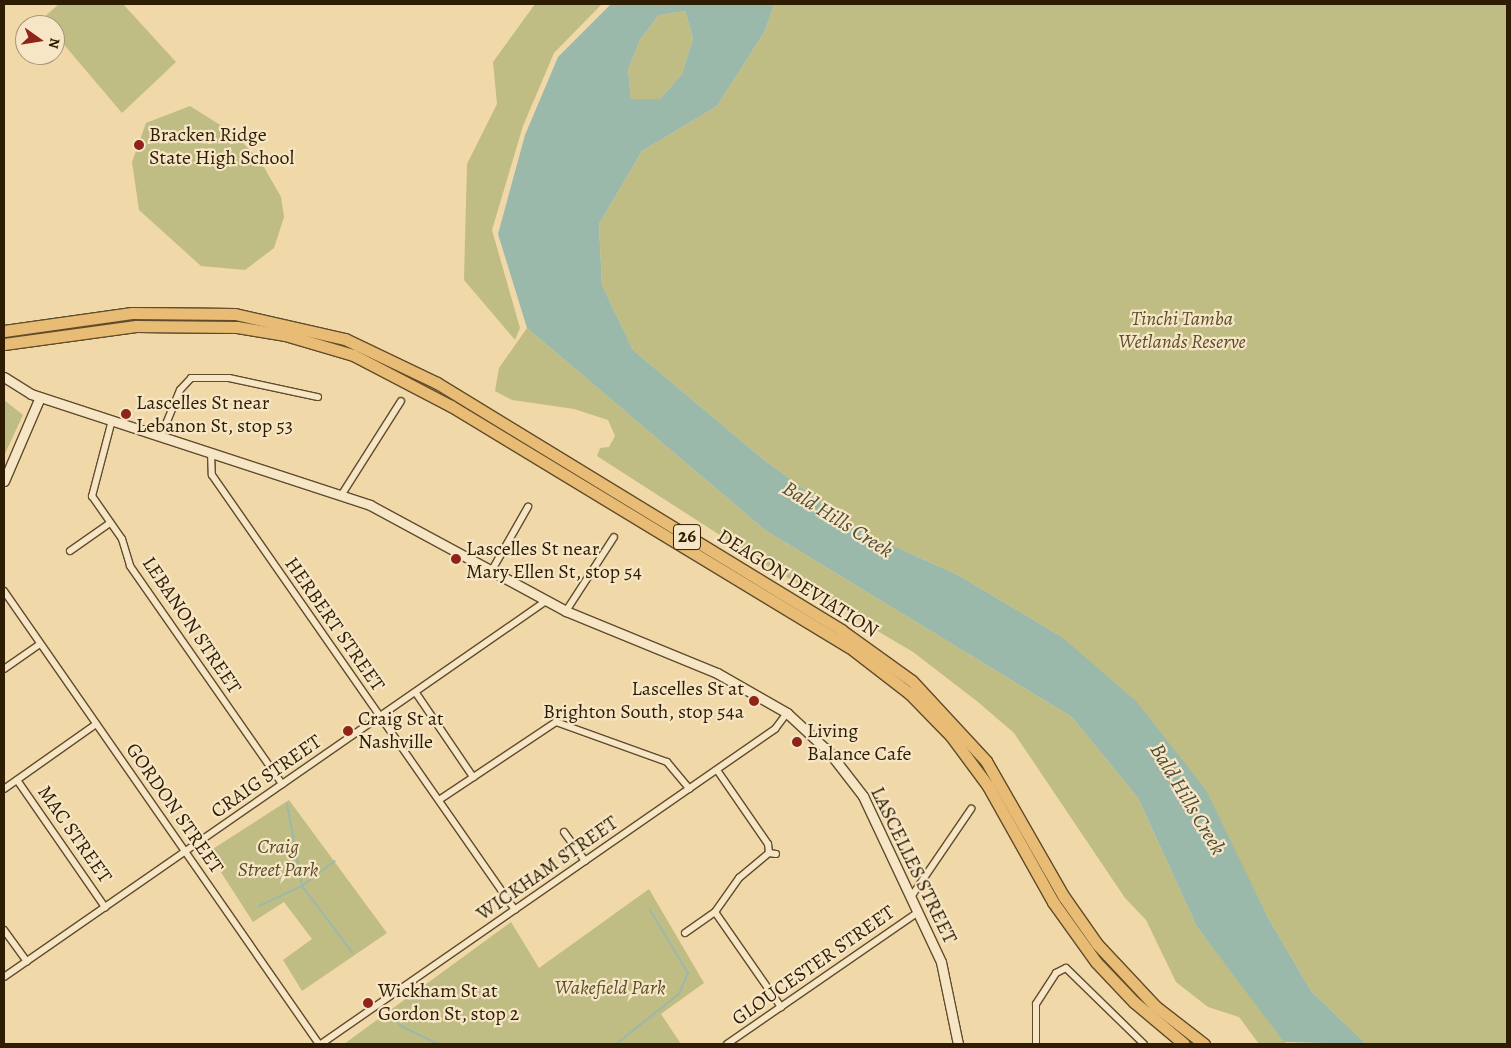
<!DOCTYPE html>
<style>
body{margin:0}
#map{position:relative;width:1511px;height:1048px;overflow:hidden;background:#f1d8a8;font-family:Alegreya,serif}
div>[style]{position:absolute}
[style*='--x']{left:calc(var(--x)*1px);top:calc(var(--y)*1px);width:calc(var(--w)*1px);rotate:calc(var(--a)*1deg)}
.green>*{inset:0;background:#c0bd84}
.water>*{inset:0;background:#9bb9ab}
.stream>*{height:2px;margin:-1px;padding:0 1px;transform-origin:1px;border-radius:1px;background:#9bb9ab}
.roads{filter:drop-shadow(1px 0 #604c2c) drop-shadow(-1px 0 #604c2c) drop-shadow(0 1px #604c2c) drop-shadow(0 -1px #604c2c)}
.minor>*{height:6px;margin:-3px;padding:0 3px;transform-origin:3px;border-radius:3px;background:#f6e6c6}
.tertiary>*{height:9px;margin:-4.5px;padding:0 4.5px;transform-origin:4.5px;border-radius:4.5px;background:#f6e6c6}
.trunk>*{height:11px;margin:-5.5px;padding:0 5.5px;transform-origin:5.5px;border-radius:5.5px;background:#e8bc74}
.dots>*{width:14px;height:14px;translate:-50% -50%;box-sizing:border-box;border:2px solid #f6e6c6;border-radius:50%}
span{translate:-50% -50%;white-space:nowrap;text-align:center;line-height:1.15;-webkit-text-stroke:4.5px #f6e6c6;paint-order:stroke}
.shield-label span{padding:1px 4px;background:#f6e6c6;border:1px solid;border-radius:4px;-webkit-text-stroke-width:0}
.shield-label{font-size:19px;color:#2f1d03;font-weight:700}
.poi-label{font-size:20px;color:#2f1d03}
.left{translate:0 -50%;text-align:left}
.right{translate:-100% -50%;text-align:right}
.park-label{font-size:20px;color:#5a4d2a;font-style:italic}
.street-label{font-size:20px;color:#2f1d03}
.water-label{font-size:21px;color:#4f4c35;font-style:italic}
.frame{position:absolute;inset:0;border:5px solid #2f1d03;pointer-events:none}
.north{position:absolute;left:15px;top:15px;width:50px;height:50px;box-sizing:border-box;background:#f6e6c6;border:1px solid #a69678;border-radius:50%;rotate:103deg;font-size:14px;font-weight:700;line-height:20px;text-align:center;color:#2f1d03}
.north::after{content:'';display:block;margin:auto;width:18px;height:22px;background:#8f2418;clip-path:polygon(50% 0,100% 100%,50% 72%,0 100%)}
</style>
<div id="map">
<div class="green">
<div style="clip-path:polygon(59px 4px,123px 4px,176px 62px,122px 113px,55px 34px,55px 25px,42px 19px)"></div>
<div style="clip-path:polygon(535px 4px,602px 4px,554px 53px,523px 126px,492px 230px,520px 328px,515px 340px,464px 280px,467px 164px,497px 104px,493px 62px)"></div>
<div style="clip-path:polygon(774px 4px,1507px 4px,1507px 1044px,1366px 1044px,1311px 991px,1267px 916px,1062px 637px,958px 575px,865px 533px,764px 460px,633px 350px,602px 285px,599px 224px,642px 151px,717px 106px,765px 31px)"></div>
<div style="clip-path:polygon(685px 11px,693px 38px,682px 74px,660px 99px,631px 99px,628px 70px,640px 40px,659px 15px)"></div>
<div style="clip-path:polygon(190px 106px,233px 133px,260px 160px,281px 197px,284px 217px,274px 248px,245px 270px,201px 266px,139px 210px,132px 162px,146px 123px)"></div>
<div style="clip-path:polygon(527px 328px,765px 530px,1072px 717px,1138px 798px,1197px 927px,1287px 1044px,1259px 1044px,1239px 1017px,1208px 1007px,1176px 982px,1146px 920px,1125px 898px,1014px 733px,978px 702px,913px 652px,768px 566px,597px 456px,600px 448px,609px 447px,615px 436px,608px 420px,574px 409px,512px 400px,495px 391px,499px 368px)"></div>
<div style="clip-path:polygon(4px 400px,23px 415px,4px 456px)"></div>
<div style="clip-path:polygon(289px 800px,387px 933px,302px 991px,283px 960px,312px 939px,284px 902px,253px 922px,208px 852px)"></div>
<div style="clip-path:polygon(649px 889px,704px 983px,661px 1014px,681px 1044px,344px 1044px,511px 922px,539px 968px)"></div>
</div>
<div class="water">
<div style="clip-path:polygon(evenodd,611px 4px,774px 4px,765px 31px,717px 106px,642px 151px,599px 224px,602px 285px,633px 350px,764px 460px,865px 533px,958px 575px,1062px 637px,1136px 701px,1206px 790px,1267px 916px,1311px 991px,1366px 1044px,1284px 1042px,1197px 927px,1138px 798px,1072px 717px,765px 530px,527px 328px,498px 234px,525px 135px,558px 57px,611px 4px,685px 11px,693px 38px,682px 74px,660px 99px,631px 99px,628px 70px,640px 40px,659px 15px,685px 11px)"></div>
</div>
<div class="stream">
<div style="--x:287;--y:804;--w:83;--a:79.6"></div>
<div style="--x:302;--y:886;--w:83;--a:52.9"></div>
<div style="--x:259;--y:906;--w:47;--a:-24.9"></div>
<div style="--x:302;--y:886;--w:41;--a:-37.1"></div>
<div style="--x:387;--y:1011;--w:21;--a:47"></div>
<div style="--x:401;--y:1026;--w:41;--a:25.9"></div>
<div style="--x:616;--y:1044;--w:80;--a:-38.4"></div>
<div style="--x:679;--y:994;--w:23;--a:-67"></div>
<div style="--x:688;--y:973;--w:74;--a:-121.1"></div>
</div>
<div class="roads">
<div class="minor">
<div style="--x:112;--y:420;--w:79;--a:104.7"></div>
<div style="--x:92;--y:496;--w:52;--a:55.1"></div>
<div style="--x:122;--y:539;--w:28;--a:73"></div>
<div style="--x:130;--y:566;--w:266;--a:55.1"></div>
<div style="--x:161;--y:436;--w:50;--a:-67.6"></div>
<div style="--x:180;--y:390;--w:16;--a:-47"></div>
<div style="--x:191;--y:378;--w:38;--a:0"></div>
<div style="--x:229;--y:378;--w:91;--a:12.1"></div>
<div style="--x:211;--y:452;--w:23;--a:88"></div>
<div style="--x:212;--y:475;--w:530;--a:55.14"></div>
<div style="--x:342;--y:494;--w:110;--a:-57.6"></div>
<div style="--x:70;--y:551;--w:49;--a:-35"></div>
<div style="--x:492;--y:570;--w:73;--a:-60.3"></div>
<div style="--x:4;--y:591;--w:552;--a:55.19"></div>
<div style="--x:566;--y:611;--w:88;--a:-57"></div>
<div style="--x:4;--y:669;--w:44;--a:-34.8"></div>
<div style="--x:416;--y:693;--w:102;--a:55.8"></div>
<div style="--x:17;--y:780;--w:155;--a:55.3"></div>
<div style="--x:4;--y:789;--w:113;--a:-35.2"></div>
<div style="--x:439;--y:800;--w:141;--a:-33.7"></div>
<div style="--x:556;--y:722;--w:118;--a:19.8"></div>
<div style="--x:667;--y:762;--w:35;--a:50"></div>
<div style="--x:564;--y:832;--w:36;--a:54"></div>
<div style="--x:769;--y:853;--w:7;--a:8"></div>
<div style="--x:911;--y:897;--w:107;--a:-55.7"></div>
<div style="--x:715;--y:912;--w:116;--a:55.2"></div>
<div style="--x:4;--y:930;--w:39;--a:54"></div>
<div style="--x:685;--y:933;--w:37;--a:-35"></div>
<div style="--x:715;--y:912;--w:42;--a:-54.8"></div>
<div style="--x:739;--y:878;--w:39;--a:-40"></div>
<div style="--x:769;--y:853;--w:9;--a:-96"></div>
<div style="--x:768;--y:844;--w:90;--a:-124.6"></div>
<div style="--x:4;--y:977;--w:660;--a:-34.75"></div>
<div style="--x:321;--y:1044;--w:553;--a:-34.75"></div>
<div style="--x:775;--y:729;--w:20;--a:-53"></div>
<div style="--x:727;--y:1044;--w:232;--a:-34.6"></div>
<div style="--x:1036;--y:1044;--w:40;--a:-90"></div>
<div style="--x:1036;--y:1004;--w:37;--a:-57"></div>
<div style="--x:1056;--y:973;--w:11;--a:-27"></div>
<div style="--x:1066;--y:968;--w:109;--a:44.3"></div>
</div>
<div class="tertiary">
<div style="--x:4;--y:377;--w:32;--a:32"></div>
<div style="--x:31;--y:394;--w:357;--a:18.1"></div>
<div style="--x:370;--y:505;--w:223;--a:28.4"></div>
<div style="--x:566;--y:611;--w:163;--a:22.3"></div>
<div style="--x:717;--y:673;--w:81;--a:29.7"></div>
<div style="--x:787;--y:713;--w:57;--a:42.9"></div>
<div style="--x:829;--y:752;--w:56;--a:52.3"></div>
<div style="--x:863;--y:796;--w:183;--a:64.8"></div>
<div style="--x:941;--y:962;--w:84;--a:78.3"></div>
<div style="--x:4;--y:481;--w:91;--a:-66.8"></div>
</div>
<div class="trunk">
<div style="--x:4;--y:331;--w:129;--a:-8"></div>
<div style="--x:132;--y:313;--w:103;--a:0.6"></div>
<div style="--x:235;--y:314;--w:113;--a:12.8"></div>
<div style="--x:345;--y:339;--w:102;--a:25.6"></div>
<div style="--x:437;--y:383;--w:474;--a:31.4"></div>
<div style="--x:841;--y:630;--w:87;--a:35.7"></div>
<div style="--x:912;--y:681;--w:109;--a:47.2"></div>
<div style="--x:986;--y:761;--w:157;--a:60.2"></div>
<div style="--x:1064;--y:897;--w:57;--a:54.9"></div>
<div style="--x:1097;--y:944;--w:85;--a:46.9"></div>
<div style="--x:1155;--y:1006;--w:62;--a:37.8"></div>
<div style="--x:4;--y:344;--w:133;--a:-7.8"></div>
<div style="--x:136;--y:326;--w:101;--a:0.6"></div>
<div style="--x:237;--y:327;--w:49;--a:9.5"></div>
<div style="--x:285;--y:335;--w:71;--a:16.4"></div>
<div style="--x:353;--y:355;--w:110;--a:27.5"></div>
<div style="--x:451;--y:406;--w:464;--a:31.2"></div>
<div style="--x:848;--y:646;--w:78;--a:37.7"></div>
<div style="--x:910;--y:694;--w:59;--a:45.7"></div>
<div style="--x:951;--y:736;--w:62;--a:53.5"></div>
<div style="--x:988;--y:786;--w:133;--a:60.7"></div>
<div style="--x:1053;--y:902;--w:74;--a:54.4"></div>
<div style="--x:1096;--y:962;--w:55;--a:46.5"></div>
<div style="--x:1134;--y:1002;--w:65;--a:40"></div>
</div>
</div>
<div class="dots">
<div style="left:139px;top:145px;background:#8f2418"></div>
<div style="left:126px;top:414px;background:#8f2418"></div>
<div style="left:456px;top:559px;background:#8f2418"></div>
<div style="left:754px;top:701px;background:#8f2418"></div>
<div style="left:348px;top:731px;background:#8f2418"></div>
<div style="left:797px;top:742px;background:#8f2418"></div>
<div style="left:368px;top:1003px;background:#8f2418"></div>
</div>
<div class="shield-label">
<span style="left:687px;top:537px">26</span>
</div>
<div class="poi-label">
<span class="left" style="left:149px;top:146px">Bracken Ridge<br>State High School</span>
<span class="left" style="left:136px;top:414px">Lascelles St near<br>Lebanon St, stop 53</span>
<span class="left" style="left:466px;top:560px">Lascelles St near<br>Mary Ellen St, stop 54</span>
<span class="right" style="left:744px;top:700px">Lascelles St at<br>Brighton South, stop 54a</span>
<span class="left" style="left:358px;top:730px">Craig St at<br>Nashville</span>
<span class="left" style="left:807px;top:742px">Living<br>Balance Cafe</span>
<span class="left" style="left:378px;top:1002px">Wickham St at<br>Gordon St, stop 2</span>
</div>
<div class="park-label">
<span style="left:1182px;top:330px">Tinchi Tamba<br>Wetlands Reserve</span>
<span style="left:278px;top:858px">Craig<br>Street Park</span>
<span style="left:610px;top:987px">Wakefield Park</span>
</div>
<div class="street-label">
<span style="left:798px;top:583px;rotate:32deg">DEAGON DEVIATION</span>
<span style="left:335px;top:624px;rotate:55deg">HERBERT STREET</span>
<span style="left:192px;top:625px;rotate:56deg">LEBANON STREET</span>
<span style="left:266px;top:776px;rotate:-35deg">CRAIG STREET</span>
<span style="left:175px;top:808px;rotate:55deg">GORDON STREET</span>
<span style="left:75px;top:834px;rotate:55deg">MAC STREET</span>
<span style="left:914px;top:865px;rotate:64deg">LASCELLES STREET</span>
<span style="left:547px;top:868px;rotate:-35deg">WICKHAM STREET</span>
<span style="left:813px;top:965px;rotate:-35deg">GLOUCESTER STREET</span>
</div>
<div class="water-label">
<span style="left:838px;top:519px;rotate:32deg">Bald Hills Creek</span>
<span style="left:1188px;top:799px;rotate:59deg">Bald Hills Creek</span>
</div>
<div class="frame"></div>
<div class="north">N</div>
</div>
